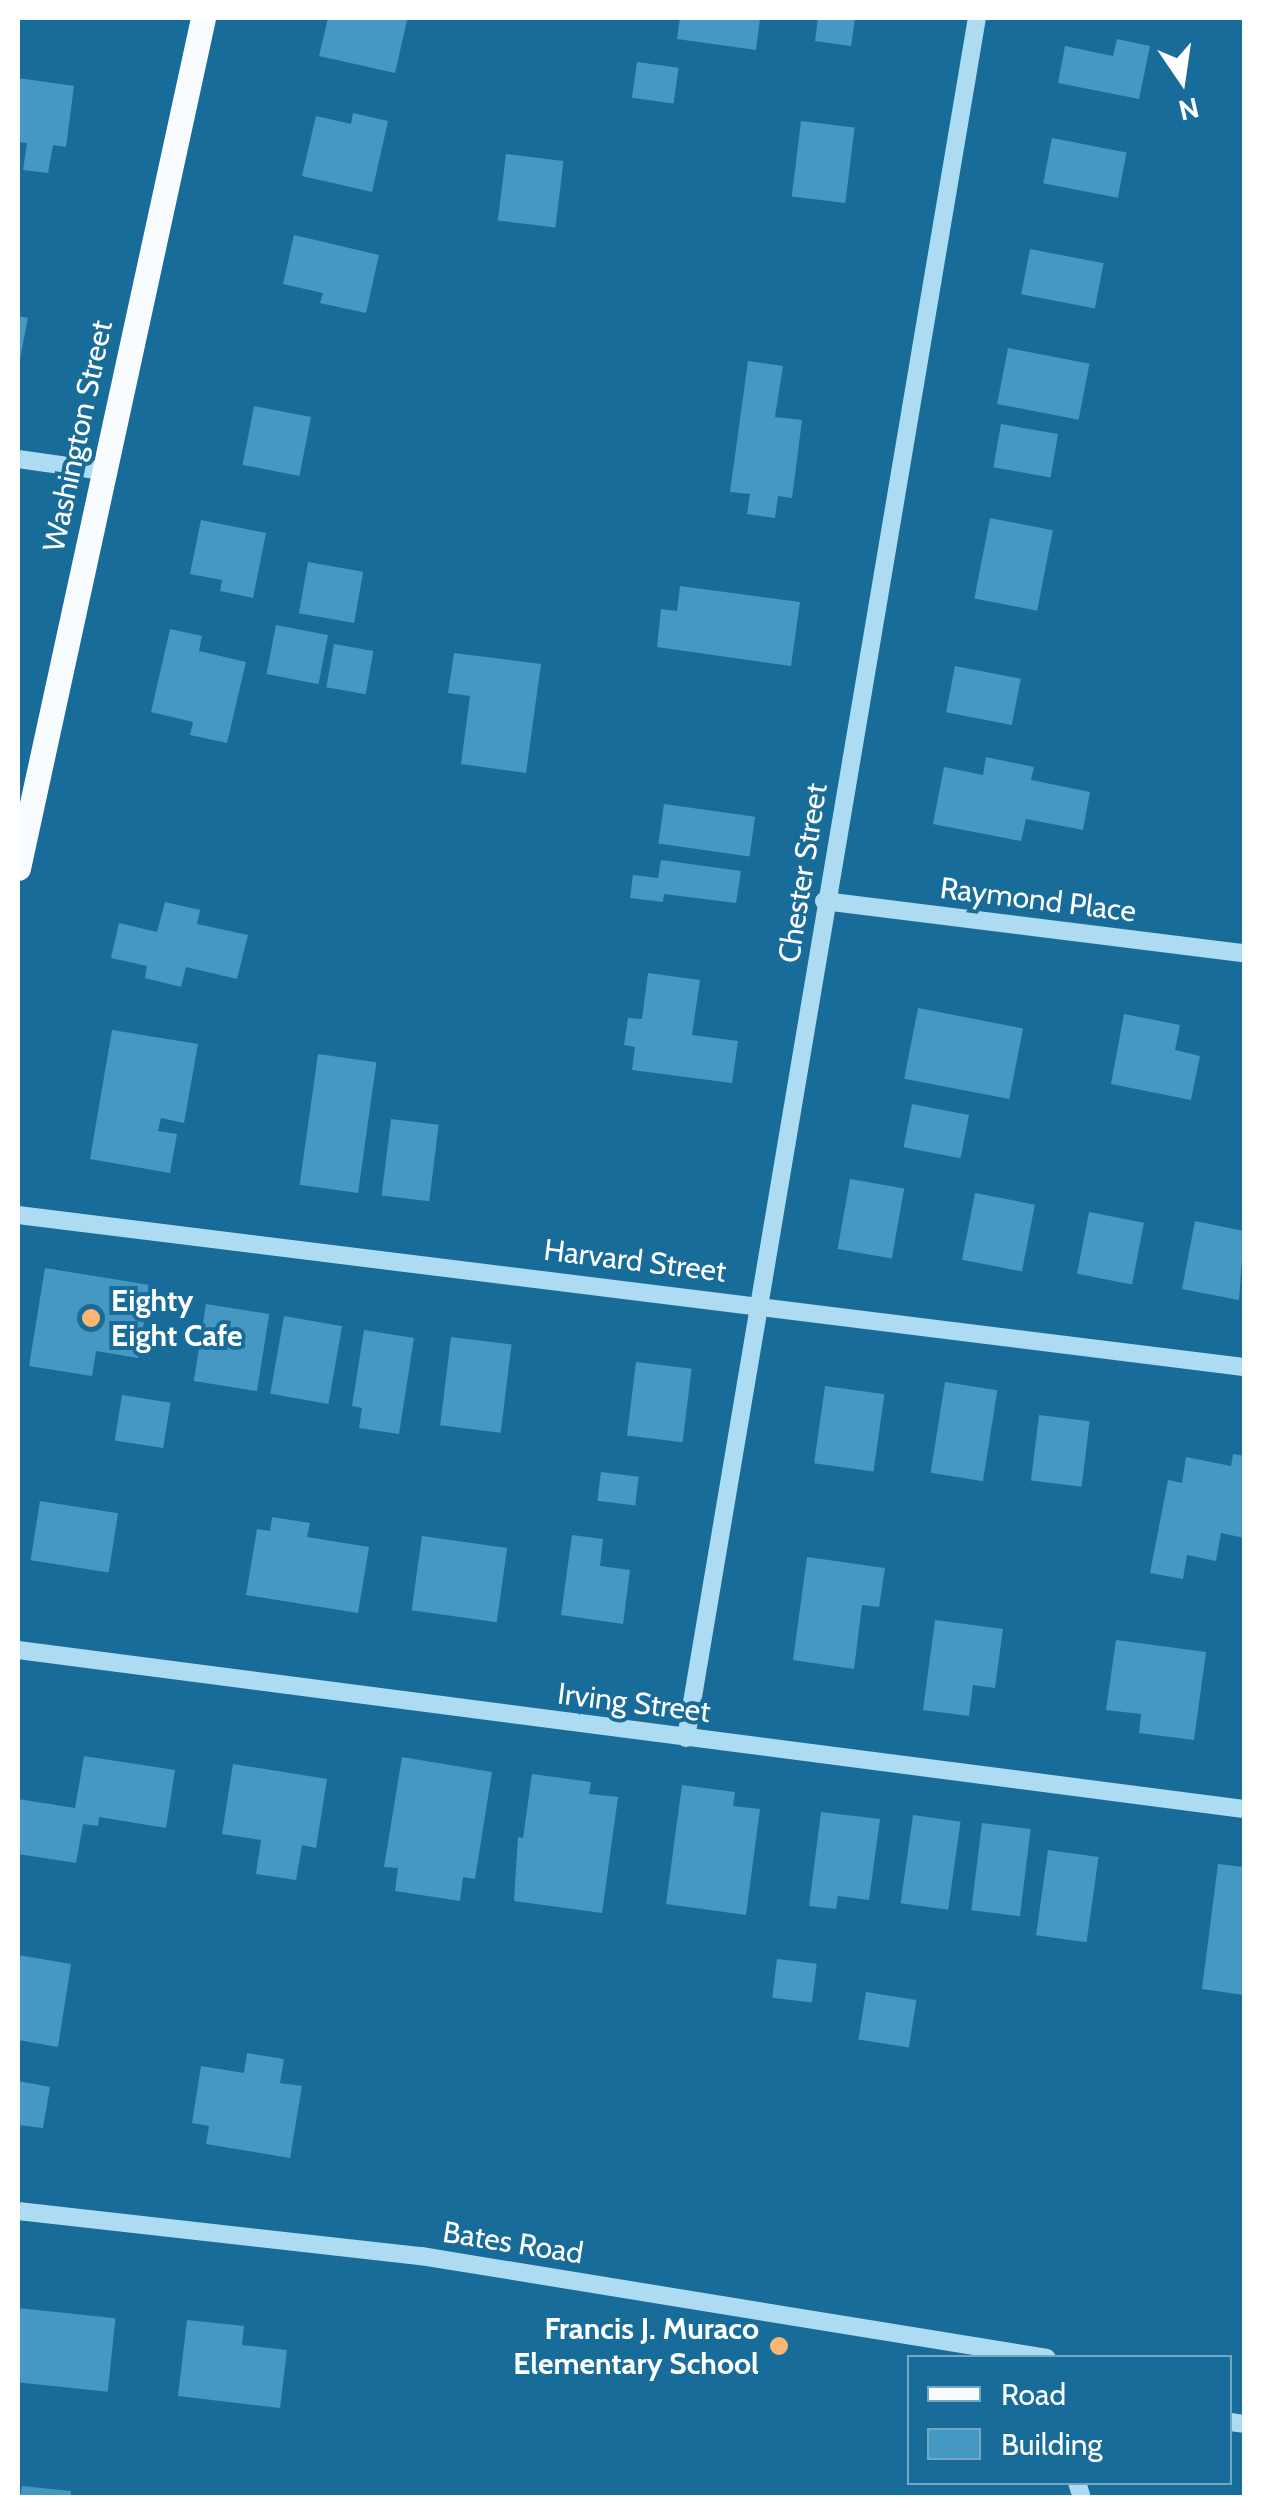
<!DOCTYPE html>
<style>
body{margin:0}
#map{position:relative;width:1262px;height:2515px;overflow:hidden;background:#186c9a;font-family:Cabin,sans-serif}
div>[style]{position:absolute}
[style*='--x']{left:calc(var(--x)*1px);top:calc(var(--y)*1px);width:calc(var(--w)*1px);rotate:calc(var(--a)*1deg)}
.building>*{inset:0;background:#4598c2;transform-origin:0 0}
.minor>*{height:18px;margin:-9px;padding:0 9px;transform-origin:9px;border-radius:9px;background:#addbf1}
.major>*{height:25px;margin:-12.5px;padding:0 12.5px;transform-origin:12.5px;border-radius:12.5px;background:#f8fcff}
.dots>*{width:28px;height:28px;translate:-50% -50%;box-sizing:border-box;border:5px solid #186c9a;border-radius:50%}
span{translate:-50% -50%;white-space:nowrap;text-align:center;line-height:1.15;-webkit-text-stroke:8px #186c9a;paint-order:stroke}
.street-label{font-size:30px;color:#fff}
.poi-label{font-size:30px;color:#fff;font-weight:700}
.left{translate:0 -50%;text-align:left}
.right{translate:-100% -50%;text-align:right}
.frame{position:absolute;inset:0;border:20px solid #fff;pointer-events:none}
.legend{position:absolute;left:907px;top:2355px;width:325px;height:130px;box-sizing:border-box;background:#186c9a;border:2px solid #74a7c2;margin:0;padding:12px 18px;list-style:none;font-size:30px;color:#fff}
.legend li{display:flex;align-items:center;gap:20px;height:50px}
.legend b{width:50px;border:2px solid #74a7c2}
.north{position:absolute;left:1132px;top:30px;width:100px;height:100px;-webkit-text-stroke:8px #186c9a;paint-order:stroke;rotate:167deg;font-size:28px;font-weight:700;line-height:40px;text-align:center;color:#fff}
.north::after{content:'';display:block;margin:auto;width:35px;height:45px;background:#fff;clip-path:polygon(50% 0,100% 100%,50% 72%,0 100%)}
</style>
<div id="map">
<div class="building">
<div style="clip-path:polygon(328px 18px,407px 20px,395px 73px,319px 56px)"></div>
<div style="clip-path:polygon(680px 18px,760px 18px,756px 50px,677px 39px)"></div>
<div style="clip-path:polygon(818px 18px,855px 18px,851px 46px,815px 41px)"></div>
<div style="clip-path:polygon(1117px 39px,1150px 46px,1139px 99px,1058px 83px,1065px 46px,1113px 56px)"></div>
<div style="left:637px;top:62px;width:42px;height:36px;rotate:8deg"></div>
<div style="clip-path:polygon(18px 78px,74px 86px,66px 147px,53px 145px,48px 173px,23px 170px,27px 143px,18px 142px)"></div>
<div style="clip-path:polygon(353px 113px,388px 121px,372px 192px,302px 176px,316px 116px,351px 124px)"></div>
<div style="left:801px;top:121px;width:54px;height:76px;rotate:7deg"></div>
<div style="left:1052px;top:138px;width:76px;height:46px;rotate:11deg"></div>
<div style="left:506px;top:154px;width:58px;height:67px;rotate:7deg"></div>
<div style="clip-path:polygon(294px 235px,379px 255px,366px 313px,320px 303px,323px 293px,283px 284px)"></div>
<div style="left:1030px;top:249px;width:75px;height:46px;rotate:11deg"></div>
<div style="clip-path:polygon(18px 316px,28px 318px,19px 364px,18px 364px)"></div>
<div style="left:1008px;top:348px;width:83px;height:57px;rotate:11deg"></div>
<div style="clip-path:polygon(748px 361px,783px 366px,775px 417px,802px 420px,792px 498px,778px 496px,775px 518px,747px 514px,750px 494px,730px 492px)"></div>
<div style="left:254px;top:406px;width:58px;height:60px;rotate:11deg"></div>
<div style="left:1001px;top:424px;width:58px;height:44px;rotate:10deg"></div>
<div style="left:990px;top:518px;width:64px;height:82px;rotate:11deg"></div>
<div style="clip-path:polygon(201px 520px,266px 533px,253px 598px,220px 591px,222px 580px,190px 574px)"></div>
<div style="left:308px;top:562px;width:56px;height:52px;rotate:10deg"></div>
<div style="clip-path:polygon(680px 586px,800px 602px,791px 666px,657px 647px,661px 609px,677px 611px)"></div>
<div style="left:276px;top:625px;width:53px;height:50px;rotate:11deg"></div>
<div style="clip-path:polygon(170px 629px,202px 636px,199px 651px,246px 662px,227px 743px,190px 735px,193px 722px,151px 712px)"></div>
<div style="left:334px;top:644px;width:40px;height:44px;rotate:10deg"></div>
<div style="clip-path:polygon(454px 653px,541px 664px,526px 773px,461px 764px,470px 696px,448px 693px)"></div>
<div style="left:955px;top:666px;width:67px;height:47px;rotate:11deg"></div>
<div style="clip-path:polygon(986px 757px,1034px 767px,1031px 780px,1090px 792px,1083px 830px,1026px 819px,1021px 841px,933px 824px,944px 767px,983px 775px)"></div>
<div style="left:664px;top:804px;width:92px;height:40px;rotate:8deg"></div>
<div style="clip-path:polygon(661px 860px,741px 871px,736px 903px,664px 894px,663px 902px,630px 898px,633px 875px,658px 878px)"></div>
<div style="clip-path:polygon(165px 902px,200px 910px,197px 924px,248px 935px,237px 979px,186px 967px,181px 987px,145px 978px,147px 966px,111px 958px,119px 923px,157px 932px)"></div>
<div style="clip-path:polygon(648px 973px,700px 980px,692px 1035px,738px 1041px,732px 1083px,632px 1070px,635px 1047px,624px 1045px,628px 1018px,642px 1019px)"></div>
<div style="left:918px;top:1008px;width:107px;height:72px;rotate:11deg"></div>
<div style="clip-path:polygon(1124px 1014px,1180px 1025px,1175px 1050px,1200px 1056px,1191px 1100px,1111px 1084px)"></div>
<div style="clip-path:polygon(112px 1030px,198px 1044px,184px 1123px,161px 1118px,158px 1131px,177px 1134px,170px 1173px,90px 1159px)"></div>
<div style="left:318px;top:1054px;width:59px;height:132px;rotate:8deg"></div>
<div style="left:912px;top:1104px;width:58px;height:44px;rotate:11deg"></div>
<div style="left:391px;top:1119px;width:48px;height:77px;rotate:7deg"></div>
<div style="left:850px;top:1179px;width:55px;height:71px;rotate:10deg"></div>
<div style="left:975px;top:1193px;width:61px;height:68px;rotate:11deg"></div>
<div style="left:1089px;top:1212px;width:56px;height:63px;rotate:11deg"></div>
<div style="clip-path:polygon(1195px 1221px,1244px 1231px,1239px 1300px,1182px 1289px)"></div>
<div style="clip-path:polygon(45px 1268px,150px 1285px,138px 1358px,96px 1351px,92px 1376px,29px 1366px)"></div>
<div style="left:206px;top:1304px;width:64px;height:78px;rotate:9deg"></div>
<div style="left:284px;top:1316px;width:59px;height:79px;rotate:10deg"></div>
<div style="clip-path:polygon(364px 1330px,414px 1338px,399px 1434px,359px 1428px,362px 1408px,352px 1406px)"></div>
<div style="left:451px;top:1337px;width:61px;height:89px;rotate:7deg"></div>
<div style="left:636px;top:1362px;width:56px;height:74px;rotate:7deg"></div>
<div style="left:945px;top:1382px;width:53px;height:92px;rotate:9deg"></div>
<div style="left:825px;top:1386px;width:60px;height:78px;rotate:8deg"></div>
<div style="left:122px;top:1395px;width:49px;height:46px;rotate:9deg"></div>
<div style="left:1039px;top:1415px;width:51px;height:66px;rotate:7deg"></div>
<div style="clip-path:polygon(1233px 1454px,1244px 1456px,1244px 1538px,1221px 1533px,1216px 1561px,1187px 1555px,1183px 1579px,1150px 1573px,1168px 1480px,1182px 1483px,1186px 1457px,1231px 1466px)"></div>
<div style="left:601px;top:1472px;width:38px;height:29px;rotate:7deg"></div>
<div style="left:40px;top:1501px;width:79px;height:60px;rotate:9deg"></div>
<div style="clip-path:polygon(272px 1517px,310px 1523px,307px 1537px,369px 1547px,358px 1613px,246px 1595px,257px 1529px,270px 1531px)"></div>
<div style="clip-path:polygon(572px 1535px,603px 1539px,600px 1566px,630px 1570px,623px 1624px,561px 1615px)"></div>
<div style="left:422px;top:1536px;width:86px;height:75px;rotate:8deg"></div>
<div style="clip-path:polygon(807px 1557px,885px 1568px,879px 1607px,862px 1605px,854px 1669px,793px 1660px)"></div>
<div style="clip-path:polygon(935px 1620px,1003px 1629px,995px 1688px,973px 1685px,969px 1716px,923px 1710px)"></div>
<div style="clip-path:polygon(1116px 1640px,1206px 1652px,1194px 1740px,1139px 1733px,1141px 1714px,1106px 1710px)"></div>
<div style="clip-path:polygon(84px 1756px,175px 1770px,166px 1828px,99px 1817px,98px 1826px,83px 1824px,76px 1863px,18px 1854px,18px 1799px,75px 1808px)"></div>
<div style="clip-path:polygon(402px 1757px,492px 1772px,475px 1879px,463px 1877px,460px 1901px,395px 1891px,398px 1868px,384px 1867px)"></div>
<div style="clip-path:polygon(233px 1764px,327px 1779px,316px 1848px,302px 1845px,296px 1880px,256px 1874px,261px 1840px,222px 1834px)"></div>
<div style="clip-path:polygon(532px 1774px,591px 1782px,589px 1794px,618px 1797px,602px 1913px,514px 1901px,518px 1837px,523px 1838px)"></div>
<div style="clip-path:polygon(682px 1785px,735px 1792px,733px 1806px,760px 1809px,746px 1915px,666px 1904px)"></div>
<div style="clip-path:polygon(821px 1812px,880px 1819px,869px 1900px,838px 1896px,836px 1909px,809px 1906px)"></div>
<div style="left:913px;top:1815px;width:48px;height:89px;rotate:8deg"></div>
<div style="left:982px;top:1823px;width:49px;height:88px;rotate:7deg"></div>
<div style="left:1048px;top:1850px;width:51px;height:86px;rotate:8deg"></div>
<div style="clip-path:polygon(1218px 1864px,1244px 1867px,1244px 1995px,1202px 1989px)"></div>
<div style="clip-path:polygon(18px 1955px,71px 1964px,58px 2047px,18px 2040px)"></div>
<div style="left:777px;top:1959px;width:40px;height:39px;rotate:7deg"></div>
<div style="left:866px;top:1992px;width:51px;height:48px;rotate:9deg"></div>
<div style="clip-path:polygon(247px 2053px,284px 2059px,280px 2083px,302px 2086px,290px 2158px,206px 2144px,209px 2126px,192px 2123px,201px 2066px,244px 2073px)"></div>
<div style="clip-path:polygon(18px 2081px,50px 2087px,43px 2128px,18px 2125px)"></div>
<div style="left:18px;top:2308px;width:98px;height:74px;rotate:6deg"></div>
<div style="clip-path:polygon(187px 2320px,244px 2326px,242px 2345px,287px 2350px,280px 2408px,178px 2396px)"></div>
<div style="clip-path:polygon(22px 2486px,71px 2491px,71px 2498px,20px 2498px)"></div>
</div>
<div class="minor">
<div style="--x:18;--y:459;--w:86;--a:8"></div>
<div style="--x:824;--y:901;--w:423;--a:7.1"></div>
<div style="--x:18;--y:1215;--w:1235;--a:7.07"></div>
<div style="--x:18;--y:1650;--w:1236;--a:7.39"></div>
<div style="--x:686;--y:1738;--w:1744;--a:-80.4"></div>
<div style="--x:18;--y:2211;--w:406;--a:6.4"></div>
<div style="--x:421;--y:2256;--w:634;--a:9.25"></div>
<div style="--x:1230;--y:2422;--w:14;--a:8"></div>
<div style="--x:1077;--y:2482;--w:17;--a:73"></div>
</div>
<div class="major">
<div style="--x:18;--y:868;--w:870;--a:-77.72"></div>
</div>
<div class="dots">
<div style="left:91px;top:1318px;background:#ffb66e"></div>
<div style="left:779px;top:2346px;background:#ffb66e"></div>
</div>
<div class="street-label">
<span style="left:78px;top:436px;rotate:-78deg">Washington Street</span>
<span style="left:803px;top:873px;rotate:-81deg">Chester Street</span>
<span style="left:1038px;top:900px;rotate:7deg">Raymond Place</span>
<span style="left:635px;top:1261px;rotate:7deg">Harvard Street</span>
<span style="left:634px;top:1703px;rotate:7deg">Irving Street</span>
<span style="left:513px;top:2243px;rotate:9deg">Bates Road</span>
</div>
<div class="poi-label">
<span class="left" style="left:111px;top:1318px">Eighty<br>Eight Cafe</span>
<span class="right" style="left:759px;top:2346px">Francis J. Muraco<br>Elementary School</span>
</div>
<div class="frame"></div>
<ul class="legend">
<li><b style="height:12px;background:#f8fcff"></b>Road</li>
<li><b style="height:28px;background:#4598c2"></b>Building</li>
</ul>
<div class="north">N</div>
</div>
